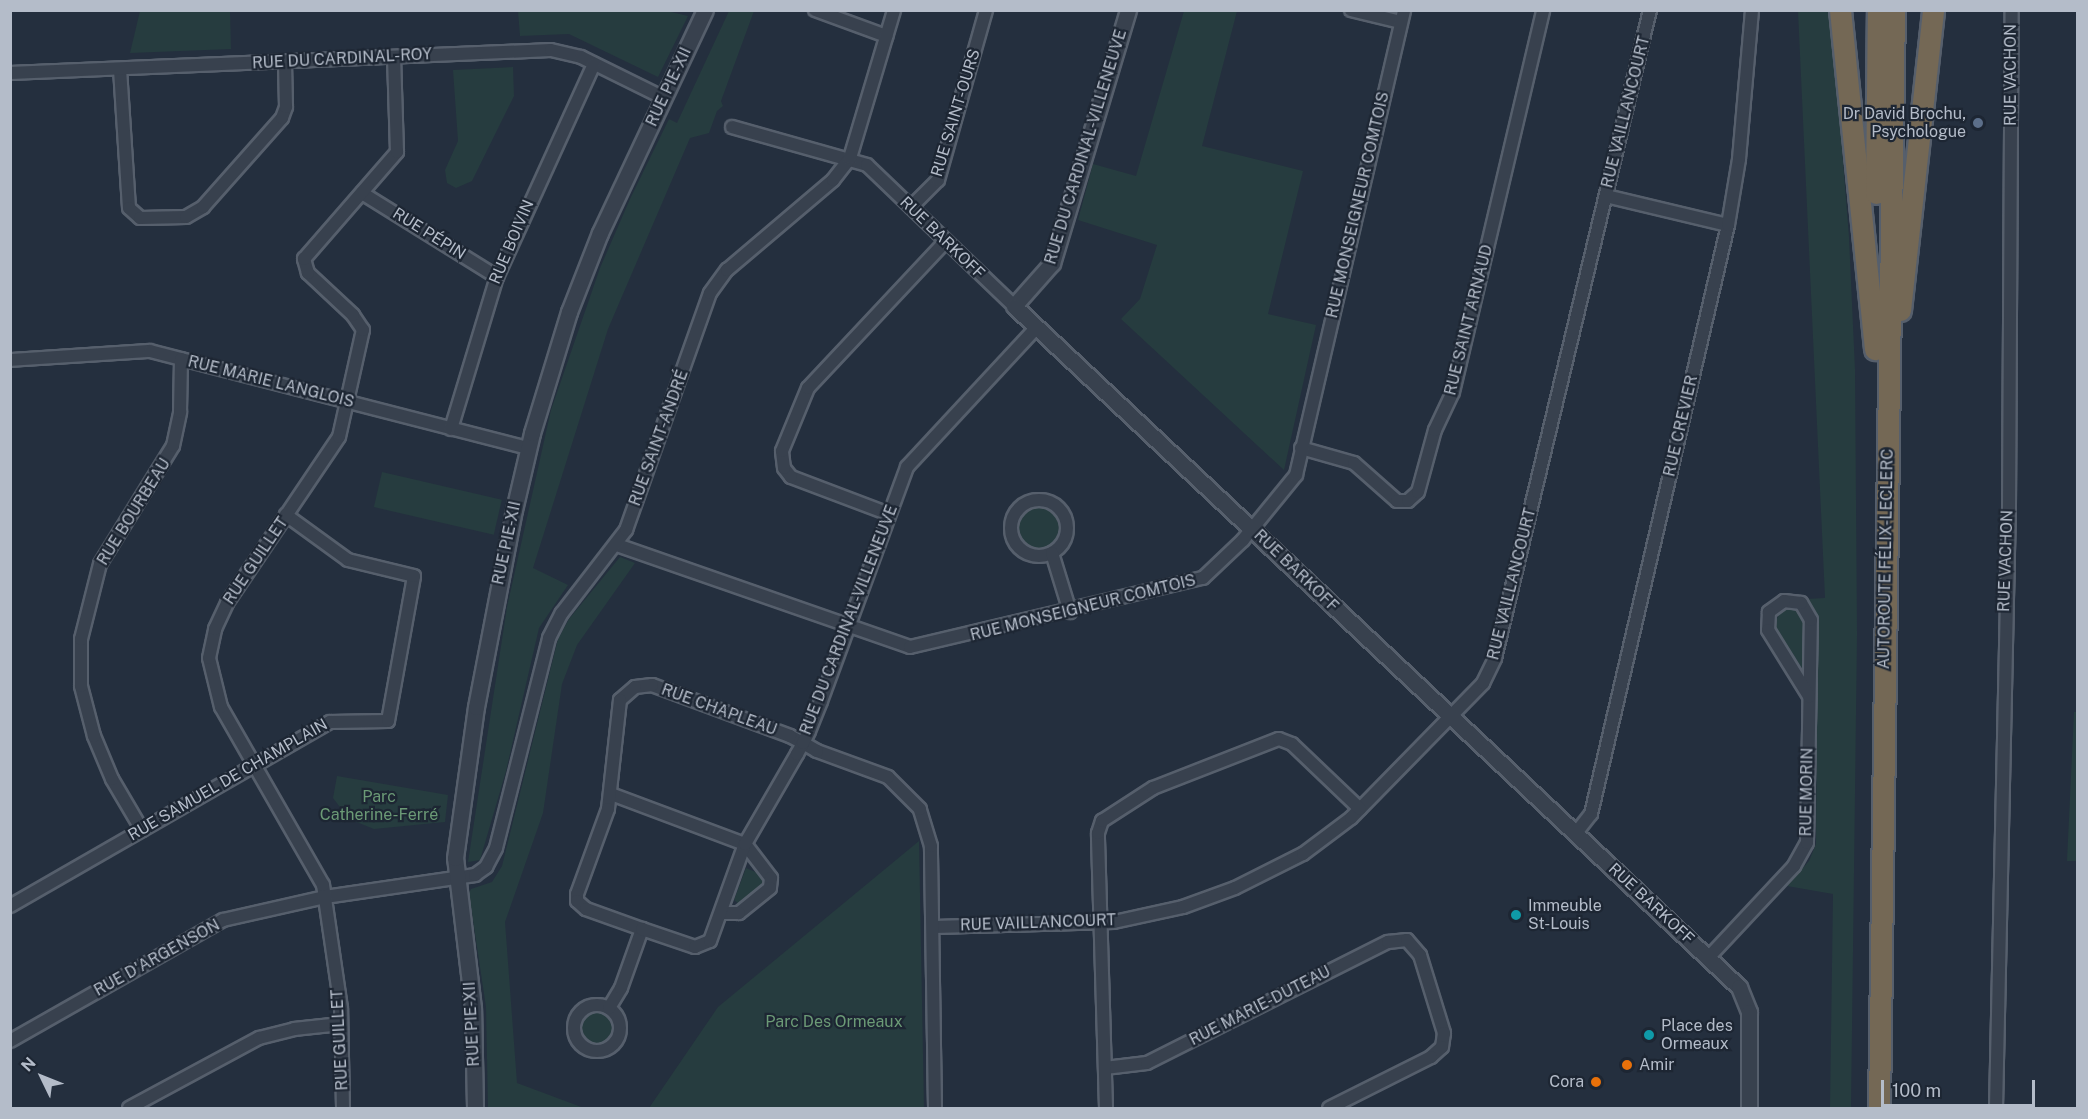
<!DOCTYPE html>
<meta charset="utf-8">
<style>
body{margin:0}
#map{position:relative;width:2088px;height:1119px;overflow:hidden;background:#242f3e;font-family:"Public Sans",sans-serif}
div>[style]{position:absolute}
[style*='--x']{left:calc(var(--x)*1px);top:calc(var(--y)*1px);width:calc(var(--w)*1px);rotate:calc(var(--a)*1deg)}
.green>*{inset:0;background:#263c3f;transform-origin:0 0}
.round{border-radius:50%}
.roads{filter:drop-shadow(2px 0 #565f6c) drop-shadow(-2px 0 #565f6c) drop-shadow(0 2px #565f6c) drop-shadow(0 -2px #565f6c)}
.minor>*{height:12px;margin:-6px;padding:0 6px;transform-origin:6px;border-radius:6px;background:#38414e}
.minor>.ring{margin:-6px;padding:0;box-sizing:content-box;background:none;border:12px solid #38414e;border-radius:50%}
.tertiary>*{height:15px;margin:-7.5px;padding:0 7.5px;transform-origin:7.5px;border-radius:7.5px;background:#38414e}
.motorway>*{height:21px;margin:-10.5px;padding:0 10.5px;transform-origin:10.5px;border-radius:10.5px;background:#746855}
.dots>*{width:16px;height:16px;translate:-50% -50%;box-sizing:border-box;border:3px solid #1d2633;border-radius:50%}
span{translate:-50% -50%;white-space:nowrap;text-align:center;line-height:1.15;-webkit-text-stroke:4.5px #1d2633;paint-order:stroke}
.street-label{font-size:16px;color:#b4bcc9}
.poi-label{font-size:16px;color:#b4bcc9}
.right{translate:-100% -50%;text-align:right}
.left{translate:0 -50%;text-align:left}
.park-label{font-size:16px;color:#6b9a76}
.frame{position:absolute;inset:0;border:12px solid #b4bcc9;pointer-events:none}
.north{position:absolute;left:12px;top:1047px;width:60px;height:60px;-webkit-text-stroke:4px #1d2633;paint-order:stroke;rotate:313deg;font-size:16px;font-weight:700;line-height:24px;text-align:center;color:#b4bcc9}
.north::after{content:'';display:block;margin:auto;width:21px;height:27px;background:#b4bcc9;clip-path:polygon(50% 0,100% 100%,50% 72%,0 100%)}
.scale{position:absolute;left:1881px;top:1080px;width:154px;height:27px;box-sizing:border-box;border:3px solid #b4bcc9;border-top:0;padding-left:8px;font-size:18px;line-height:21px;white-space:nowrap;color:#b4bcc9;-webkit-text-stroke:4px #1d2633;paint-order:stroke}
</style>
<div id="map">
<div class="green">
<div style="clip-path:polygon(140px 11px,230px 11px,231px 49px,130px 53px)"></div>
<div style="clip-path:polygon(667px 11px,688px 16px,658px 77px,569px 34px,520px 36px,518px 11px)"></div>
<div style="clip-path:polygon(729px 11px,754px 11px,721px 101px,723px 106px,717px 111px,709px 133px,690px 138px,608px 329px,533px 568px,568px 585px,539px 628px,506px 771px,480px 860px,468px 862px,507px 607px,551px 410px,600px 268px,630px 199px,669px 119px,677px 123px)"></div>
<div style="clip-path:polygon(1184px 11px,1237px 11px,1202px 146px,1303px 171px,1268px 314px,1316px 325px,1284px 470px,1121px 319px,1140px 299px,1157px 245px,1078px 220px,1093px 164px,1136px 176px)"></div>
<div style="clip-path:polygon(1798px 11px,1831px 11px,1849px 237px,1855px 370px,1857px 634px,1851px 1108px,1830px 1108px,1833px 894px,1787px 886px,1809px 861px,1816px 844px,1818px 618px,1807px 599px,1825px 598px)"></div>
<div style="clip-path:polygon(513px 67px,514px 96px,472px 181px,456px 188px,447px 183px,445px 170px,458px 141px,453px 70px)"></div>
<div style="left:382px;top:472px;width:123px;height:36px;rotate:13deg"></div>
<div class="round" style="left:1017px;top:506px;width:44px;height:44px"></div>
<div style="clip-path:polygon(620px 557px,635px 563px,577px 645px,562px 684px,543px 813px,505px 922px,517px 1083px,584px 1108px,488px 1108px,486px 1007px,469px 893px,471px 889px,492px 882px,502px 866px,558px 639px,569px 619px)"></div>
<div style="clip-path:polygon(1795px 608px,1804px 623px,1803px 671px,1774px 624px,1782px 609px)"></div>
<div style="clip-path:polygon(2074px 712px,2078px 712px,2078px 861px,2067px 861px)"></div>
<div style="clip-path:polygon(337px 776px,448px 795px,445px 822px,374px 829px,349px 819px,333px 798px)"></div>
<div style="clip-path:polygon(919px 841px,924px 1108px,649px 1108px,718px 1007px)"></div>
<div style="clip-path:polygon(746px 868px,760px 874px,764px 882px,739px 904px,734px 900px)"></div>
<div class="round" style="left:581px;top:1012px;width:32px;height:32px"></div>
</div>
<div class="roads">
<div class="minor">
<div style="--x:815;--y:10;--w:76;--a:20.1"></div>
<div style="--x:1351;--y:10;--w:51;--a:13.5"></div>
<div style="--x:120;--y:69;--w:139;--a:86.3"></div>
<div style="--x:129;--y:208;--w:15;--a:42"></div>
<div style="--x:140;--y:218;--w:46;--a:-1.2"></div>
<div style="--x:186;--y:217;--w:20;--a:-30"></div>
<div style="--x:203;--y:207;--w:119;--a:-48.4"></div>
<div style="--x:282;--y:118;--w:12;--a:-70"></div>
<div style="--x:286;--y:107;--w:45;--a:-91.3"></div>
<div style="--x:10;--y:73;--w:541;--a:-2.43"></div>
<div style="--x:551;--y:50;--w:31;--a:13"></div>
<div style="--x:581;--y:57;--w:93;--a:26.3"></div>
<div style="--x:732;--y:127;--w:140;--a:15.7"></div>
<div style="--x:867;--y:165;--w:204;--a:43.8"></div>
<div style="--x:362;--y:193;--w:159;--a:31.9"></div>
<div style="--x:1606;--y:196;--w:125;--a:13.4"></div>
<div style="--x:911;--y:207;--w:38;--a:-45"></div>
<div style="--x:938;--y:180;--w:177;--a:-74.2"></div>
<div style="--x:10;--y:360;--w:140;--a:-3.7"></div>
<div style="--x:150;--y:351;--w:390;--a:14.4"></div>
<div style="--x:451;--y:429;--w:159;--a:-73.2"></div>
<div style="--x:497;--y:277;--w:234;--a:-65.5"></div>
<div style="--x:1301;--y:448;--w:55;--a:15.8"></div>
<div style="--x:1354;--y:463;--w:57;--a:41.5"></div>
<div style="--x:1397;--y:501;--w:11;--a:0"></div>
<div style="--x:1408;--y:501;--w:13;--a:-42"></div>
<div style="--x:1418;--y:492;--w:64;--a:-74.7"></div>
<div style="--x:1435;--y:430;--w:42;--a:-64.7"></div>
<div style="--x:1453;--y:392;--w:392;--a:-76.7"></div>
<div class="ring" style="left:1011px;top:500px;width:44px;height:44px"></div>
<div style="--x:889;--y:514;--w:105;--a:-159.3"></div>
<div style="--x:791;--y:477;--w:11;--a:-128"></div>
<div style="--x:784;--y:468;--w:17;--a:-97"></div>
<div style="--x:782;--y:451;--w:68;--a:-67.6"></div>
<div style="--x:808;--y:388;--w:200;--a:-46.8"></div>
<div style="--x:617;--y:545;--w:310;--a:19.2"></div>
<div style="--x:910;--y:647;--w:301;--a:-13.3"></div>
<div style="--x:1203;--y:578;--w:55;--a:-43.5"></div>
<div style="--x:1243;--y:540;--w:84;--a:-50.8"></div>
<div style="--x:1296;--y:475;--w:477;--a:-76.9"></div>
<div style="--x:1052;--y:553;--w:62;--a:73"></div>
<div style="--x:611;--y:794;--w:143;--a:20.5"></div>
<div style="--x:745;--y:844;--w:43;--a:52.6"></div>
<div style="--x:771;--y:878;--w:10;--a:96"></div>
<div style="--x:770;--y:888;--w:40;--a:141"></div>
<div style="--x:739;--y:913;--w:16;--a:180"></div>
<div style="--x:142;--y:830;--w:59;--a:-120.5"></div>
<div style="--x:112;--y:779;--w:47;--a:-112.7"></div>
<div style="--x:94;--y:736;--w:52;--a:-104.6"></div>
<div style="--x:81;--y:686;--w:47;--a:-90"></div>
<div style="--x:81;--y:639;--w:77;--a:-75.8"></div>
<div style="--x:100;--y:564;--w:139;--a:-58.3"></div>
<div style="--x:173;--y:446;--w:35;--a:-78"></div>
<div style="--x:180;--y:412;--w:53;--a:-88.9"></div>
<div style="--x:1576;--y:833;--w:24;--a:-52"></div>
<div style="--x:1591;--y:814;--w:605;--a:-76.91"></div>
<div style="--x:1728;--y:225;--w:67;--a:-80.5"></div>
<div style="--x:1739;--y:159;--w:150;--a:-85"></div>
<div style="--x:10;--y:906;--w:369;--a:-29.9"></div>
<div style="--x:330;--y:722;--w:58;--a:-1"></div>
<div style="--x:388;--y:721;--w:147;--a:-79.8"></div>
<div style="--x:414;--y:576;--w:68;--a:-166.4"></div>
<div style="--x:348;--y:560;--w:77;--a:-144"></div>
<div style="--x:934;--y:927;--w:180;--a:-1.6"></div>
<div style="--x:1114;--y:922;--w:71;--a:-12.3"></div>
<div style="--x:1183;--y:907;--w:55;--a:-20.1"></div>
<div style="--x:1235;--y:888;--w:76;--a:-26.6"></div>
<div style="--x:1303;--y:854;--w:60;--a:-36.9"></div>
<div style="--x:1351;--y:818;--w:189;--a:-45.6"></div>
<div style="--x:1483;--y:683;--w:28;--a:-64"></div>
<div style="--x:1495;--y:658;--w:666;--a:-76.55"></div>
<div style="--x:1708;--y:958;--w:126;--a:-46.9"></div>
<div style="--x:1794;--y:866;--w:26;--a:-61"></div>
<div style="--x:1807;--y:843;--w:223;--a:-89"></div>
<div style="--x:1811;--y:620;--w:20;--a:-120"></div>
<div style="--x:1801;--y:603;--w:17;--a:-173"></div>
<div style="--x:1784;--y:601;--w:19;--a:144"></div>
<div style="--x:1769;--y:612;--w:18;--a:93"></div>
<div style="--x:1768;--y:630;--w:78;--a:58.2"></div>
<div class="ring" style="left:574px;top:1005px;width:34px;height:34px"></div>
<div style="--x:609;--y:1008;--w:23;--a:-59"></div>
<div style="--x:621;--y:988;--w:63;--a:-70.4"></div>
<div style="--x:10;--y:1041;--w:245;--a:-29.6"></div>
<div style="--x:223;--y:920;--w:105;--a:-12.7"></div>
<div style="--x:325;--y:897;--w:152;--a:-8.3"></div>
<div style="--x:475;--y:875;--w:14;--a:-36"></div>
<div style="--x:486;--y:867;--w:21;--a:-62"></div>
<div style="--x:496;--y:848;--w:217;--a:-75.8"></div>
<div style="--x:549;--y:638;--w:28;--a:-63"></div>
<div style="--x:562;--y:613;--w:105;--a:-52.4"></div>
<div style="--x:626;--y:530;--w:251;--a:-70.5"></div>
<div style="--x:710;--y:293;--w:29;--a:-54"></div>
<div style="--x:727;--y:270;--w:139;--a:-40.3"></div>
<div style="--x:833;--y:180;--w:28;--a:-52"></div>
<div style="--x:850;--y:158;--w:154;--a:-73.4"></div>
<div style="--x:1105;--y:1068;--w:42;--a:-6.8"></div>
<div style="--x:1147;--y:1063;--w:270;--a:-26.7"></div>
<div style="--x:1388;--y:942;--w:19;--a:-6"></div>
<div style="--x:1407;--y:940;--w:20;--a:49"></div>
<div style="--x:1420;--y:955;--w:82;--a:72.9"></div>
<div style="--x:1444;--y:1033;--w:14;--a:98"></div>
<div style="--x:1442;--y:1047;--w:15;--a:138"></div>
<div style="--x:1431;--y:1057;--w:114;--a:153.4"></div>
<div style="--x:129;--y:1108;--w:148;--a:-28.3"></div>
<div style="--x:259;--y:1038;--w:36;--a:-14"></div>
<div style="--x:294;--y:1029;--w:47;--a:-6.1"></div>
<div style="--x:343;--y:1108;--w:100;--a:-91.1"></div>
<div style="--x:341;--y:1008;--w:124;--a:-98.3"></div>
<div style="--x:323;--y:885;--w:205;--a:-119.8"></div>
<div style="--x:221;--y:707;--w:50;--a:-103.8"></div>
<div style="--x:209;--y:658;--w:30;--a:-78"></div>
<div style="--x:215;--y:629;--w:29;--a:-65"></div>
<div style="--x:227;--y:603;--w:200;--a:-56"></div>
<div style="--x:339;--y:437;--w:110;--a:-77.4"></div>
<div style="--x:363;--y:330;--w:18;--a:-124"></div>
<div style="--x:353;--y:315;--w:62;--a:-137"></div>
<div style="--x:308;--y:273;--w:15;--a:-106"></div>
<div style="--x:304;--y:259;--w:142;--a:-49"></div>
<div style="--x:397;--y:152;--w:95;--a:-91.8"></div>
<div style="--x:935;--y:1108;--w:262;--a:-90.9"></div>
<div style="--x:931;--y:846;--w:39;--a:-107"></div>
<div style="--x:920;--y:809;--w:45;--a:-135"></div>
<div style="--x:888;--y:777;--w:76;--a:-159.9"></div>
<div style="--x:817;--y:751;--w:16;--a:-150"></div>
<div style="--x:803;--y:743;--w:15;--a:-152"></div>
<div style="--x:790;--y:736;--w:147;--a:-159.7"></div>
<div style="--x:652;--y:685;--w:17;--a:173"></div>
<div style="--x:635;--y:687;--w:20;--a:139"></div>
<div style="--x:620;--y:700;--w:110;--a:96.3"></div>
<div style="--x:608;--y:809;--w:90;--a:110"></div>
<div style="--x:577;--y:894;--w:7;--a:90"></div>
<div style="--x:577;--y:901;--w:12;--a:42"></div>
<div style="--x:586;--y:909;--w:59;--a:19.7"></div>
<div style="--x:642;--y:929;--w:56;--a:18.8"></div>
<div style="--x:695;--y:947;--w:16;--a:-22"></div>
<div style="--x:710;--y:941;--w:103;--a:-70.2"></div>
<div style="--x:745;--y:844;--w:104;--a:-60"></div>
<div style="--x:797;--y:754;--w:13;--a:-61"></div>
<div style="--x:803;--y:743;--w:13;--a:-63"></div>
<div style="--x:809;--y:731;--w:32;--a:-68"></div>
<div style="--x:821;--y:701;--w:249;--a:-69.8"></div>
<div style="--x:907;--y:467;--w:191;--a:-47.1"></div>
<div style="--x:1106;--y:1108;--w:275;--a:-91.7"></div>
<div style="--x:1098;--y:833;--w:13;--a:-72"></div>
<div style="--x:1102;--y:821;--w:61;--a:-32.9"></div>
<div style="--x:1153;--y:788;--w:135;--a:-21.3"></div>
<div style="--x:1279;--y:739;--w:14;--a:21"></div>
<div style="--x:1292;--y:744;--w:94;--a:43.7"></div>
<div style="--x:1996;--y:1108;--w:599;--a:-88.76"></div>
<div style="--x:2009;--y:509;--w:499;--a:-89.7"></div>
</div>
<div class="tertiary">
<div style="--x:1128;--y:10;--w:264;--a:106.7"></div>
<div style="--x:1052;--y:263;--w:57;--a:131.5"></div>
<div style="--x:1014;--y:306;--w:995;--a:43.21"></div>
<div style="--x:1739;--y:987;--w:27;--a:68"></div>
<div style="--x:1749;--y:1012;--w:96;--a:90"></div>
<div style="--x:475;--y:1108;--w:100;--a:-91.1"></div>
<div style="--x:473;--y:1008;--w:151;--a:-96.8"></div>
<div style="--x:455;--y:858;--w:152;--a:-82.1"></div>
<div style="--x:476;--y:707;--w:201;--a:-79.1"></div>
<div style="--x:514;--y:510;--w:79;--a:-76.8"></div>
<div style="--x:532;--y:433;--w:127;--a:-73"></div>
<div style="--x:569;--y:312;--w:85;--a:-68.6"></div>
<div style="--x:600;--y:233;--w:246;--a:-64.8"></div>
</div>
<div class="motorway">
<div style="--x:1840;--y:10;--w:341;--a:84.1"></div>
<div style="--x:1876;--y:193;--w:183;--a:-89.4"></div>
<div style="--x:1900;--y:310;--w:302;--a:-83.7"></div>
<div style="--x:1879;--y:1108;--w:1098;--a:-89.22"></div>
</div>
</div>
<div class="dots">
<div style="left:1978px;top:123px;background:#5c6f8a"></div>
<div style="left:1516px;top:915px;background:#0f9aa8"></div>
<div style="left:1649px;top:1035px;background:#0f9aa8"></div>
<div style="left:1627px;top:1065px;background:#e8710a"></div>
<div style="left:1596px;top:1082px;background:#e8710a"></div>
</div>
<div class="street-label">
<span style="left:342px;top:59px;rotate:-3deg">RUE DU CARDINAL-ROY</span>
<span style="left:2011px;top:75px;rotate:-90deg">RUE VACHON</span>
<span style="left:669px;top:87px;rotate:-65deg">RUE PIE-XII</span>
<span style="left:1626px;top:112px;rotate:-76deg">RUE VAILLANCOURT</span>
<span style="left:956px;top:113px;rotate:-73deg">RUE SAINT-OURS</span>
<span style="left:1086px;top:147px;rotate:-73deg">RUE DU CARDINAL-VILLENEUVE</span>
<span style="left:1358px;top:205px;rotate:-77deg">RUE MONSEIGNEUR COMTOIS</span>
<span style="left:429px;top:234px;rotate:32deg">RUE PÉPIN</span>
<span style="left:942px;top:238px;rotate:44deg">RUE BARKOFF</span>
<span style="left:512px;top:242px;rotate:-67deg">RUE BOIVIN</span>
<span style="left:1469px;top:320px;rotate:-76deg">RUE SAINT ARNAUD</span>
<span style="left:271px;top:382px;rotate:14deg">RUE MARIE LANGLOIS</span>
<span style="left:1681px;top:426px;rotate:-77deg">RUE CREVIER</span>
<span style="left:659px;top:438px;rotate:-70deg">RUE SAINT-ANDRÉ</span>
<span style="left:134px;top:512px;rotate:-58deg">RUE BOURBEAU</span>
<span style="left:507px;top:543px;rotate:-78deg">RUE PIE-XII</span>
<span style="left:1886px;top:559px;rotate:-89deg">AUTOROUTE FÉLIX-LECLERC</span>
<span style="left:256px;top:561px;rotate:-56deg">RUE GUILLET</span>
<span style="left:2006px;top:561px;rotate:-88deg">RUE VACHON</span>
<span style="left:1296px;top:571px;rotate:44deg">RUE BARKOFF</span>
<span style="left:1512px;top:584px;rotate:-76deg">RUE VAILLANCOURT</span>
<span style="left:1083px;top:608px;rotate:-14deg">RUE MONSEIGNEUR COMTOIS</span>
<span style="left:849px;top:620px;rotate:-69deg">RUE DU CARDINAL-VILLENEUVE</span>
<span style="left:719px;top:710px;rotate:20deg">RUE CHAPLEAU</span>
<span style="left:228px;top:780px;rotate:-30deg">RUE SAMUEL DE CHAMPLAIN</span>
<span style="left:1807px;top:792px;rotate:-89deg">RUE MORIN</span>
<span style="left:1651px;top:904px;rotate:43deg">RUE BARKOFF</span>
<span style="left:1038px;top:923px;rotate:-2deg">RUE VAILLANCOURT</span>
<span style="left:157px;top:958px;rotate:-29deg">RUE D'ARGENSON</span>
<span style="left:1260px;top:1006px;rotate:-27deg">RUE MARIE-DUTEAU</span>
<span style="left:472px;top:1024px;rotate:-93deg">RUE PIE-XII</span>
<span style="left:340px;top:1040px;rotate:-93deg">RUE GUILLET</span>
</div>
<div class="poi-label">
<span class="right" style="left:1966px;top:123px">Dr David Brochu,<br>Psychologue</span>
<span class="left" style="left:1528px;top:915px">Immeuble<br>St-Louis</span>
<span class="left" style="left:1661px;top:1035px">Place des<br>Ormeaux</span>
<span class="left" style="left:1639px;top:1065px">Amir</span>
<span class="right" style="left:1584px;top:1082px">Cora</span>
</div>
<div class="park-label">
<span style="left:379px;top:806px">Parc<br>Catherine-Ferré</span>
<span style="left:834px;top:1022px">Parc Des Ormeaux</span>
</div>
<div class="frame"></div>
<div class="north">N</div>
<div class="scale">100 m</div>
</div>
